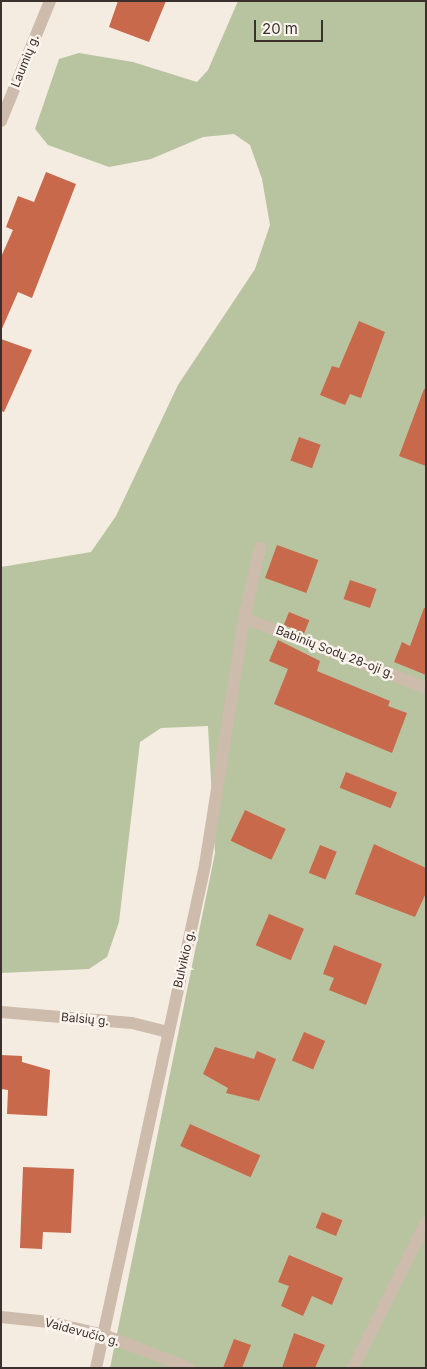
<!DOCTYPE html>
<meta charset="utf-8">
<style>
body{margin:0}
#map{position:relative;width:427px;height:1369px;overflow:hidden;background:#f4ebe1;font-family:Inter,sans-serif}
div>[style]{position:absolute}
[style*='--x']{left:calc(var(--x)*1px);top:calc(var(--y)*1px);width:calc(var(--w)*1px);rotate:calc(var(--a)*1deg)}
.green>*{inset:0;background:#b8c4a0}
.building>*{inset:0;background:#c8694b;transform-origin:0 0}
.minor>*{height:12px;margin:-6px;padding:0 6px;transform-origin:6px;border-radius:6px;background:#cdbbac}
span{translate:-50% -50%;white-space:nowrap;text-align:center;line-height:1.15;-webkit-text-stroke:5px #fbf5ee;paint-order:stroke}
.street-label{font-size:12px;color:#3b302b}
.frame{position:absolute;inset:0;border:2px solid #3b302b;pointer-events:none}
.scale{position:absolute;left:254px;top:20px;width:69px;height:22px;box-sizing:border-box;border:2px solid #3b302b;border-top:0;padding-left:6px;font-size:15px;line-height:18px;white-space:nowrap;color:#3b302b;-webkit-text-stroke:4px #fbf5ee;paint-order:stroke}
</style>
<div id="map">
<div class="green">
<div style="clip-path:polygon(238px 1px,426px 1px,426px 1368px,110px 1368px,215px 853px,208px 726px,161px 728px,140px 742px,119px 922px,107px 957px,89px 969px,1px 973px,1px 567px,91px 552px,116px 516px,178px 385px,255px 269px,270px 225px,262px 179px,250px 145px,234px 134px,203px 137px,151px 159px,109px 167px,48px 145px,35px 129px,59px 59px,79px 53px,133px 62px,197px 82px,208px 70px)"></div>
</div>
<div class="building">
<div style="clip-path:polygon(118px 1px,166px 1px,149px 42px,109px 27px)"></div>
<div style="clip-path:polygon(46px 172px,76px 184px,32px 298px,18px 292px,1px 331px,1px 257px,13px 230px,6px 227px,18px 196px,34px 202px)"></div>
<div style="clip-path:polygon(359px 321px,385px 332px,361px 398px,350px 394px,345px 405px,320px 395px,332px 366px,339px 368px)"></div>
<div style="clip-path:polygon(1px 339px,32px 350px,4px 412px,1px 411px)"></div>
<div style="clip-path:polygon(424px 389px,426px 389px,426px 466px,399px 456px)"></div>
<div style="left:299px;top:437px;width:23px;height:25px;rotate:20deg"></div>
<div style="left:277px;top:545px;width:44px;height:35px;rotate:20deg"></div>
<div style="left:350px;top:580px;width:28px;height:20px;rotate:19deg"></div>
<div style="clip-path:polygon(424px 608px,426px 608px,426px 675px,394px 662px,402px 642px,410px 646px)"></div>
<div style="left:289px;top:612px;width:22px;height:14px;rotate:22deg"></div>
<div style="clip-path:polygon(278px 640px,320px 661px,317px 671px,390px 701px,388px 706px,407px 713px,392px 753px,274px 704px,288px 669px,269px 661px)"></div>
<div style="left:346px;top:772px;width:55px;height:17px;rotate:22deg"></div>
<div style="left:245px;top:810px;width:45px;height:34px;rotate:25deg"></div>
<div style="clip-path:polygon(374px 844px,426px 868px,426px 893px,415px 917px,355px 894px)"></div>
<div style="left:320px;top:845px;width:18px;height:30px;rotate:22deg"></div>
<div style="left:269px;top:914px;width:38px;height:34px;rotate:23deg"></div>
<div style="clip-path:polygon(334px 945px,382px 964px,366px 1005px,329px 990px,334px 978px,323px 974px)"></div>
<div style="left:304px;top:1032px;width:23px;height:31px;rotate:23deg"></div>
<div style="clip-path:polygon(215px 1047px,254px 1059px,257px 1051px,276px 1059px,259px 1101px,226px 1093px,228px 1088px,203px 1074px)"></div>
<div style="clip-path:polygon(1px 1055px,22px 1056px,22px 1062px,50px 1070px,47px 1116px,7px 1114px,8px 1090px,1px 1089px)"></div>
<div style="left:190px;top:1124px;width:77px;height:24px;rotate:24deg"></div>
<div style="clip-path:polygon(23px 1167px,74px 1169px,71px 1233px,43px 1232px,42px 1249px,20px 1248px)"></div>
<div style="left:322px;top:1212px;width:22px;height:17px;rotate:22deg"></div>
<div style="clip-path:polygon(289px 1255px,343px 1278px,332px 1305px,312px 1296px,303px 1316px,281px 1306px,289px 1286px,278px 1282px)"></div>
<div style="clip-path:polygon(294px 1333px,325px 1345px,315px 1368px,282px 1368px)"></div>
<div style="clip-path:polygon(234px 1339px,251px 1345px,242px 1368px,223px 1368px)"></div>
</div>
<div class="minor">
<div style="--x:1;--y:121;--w:130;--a:-67.8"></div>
<div style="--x:244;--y:618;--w:195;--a:21"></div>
<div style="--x:1;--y:1012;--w:131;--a:4.8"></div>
<div style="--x:132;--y:1023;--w:37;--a:14"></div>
<div style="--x:1;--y:1317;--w:48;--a:5.9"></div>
<div style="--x:49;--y:1322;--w:57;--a:13.3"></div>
<div style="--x:104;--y:1335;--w:91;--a:21.2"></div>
<div style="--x:96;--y:1368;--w:515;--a:-77.77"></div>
<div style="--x:205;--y:865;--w:250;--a:-81"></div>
<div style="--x:244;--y:618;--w:72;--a:-77.1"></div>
<div style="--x:353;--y:1368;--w:163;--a:-63.4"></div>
</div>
<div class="street-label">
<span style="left:25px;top:61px;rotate:-68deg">Laumių g.</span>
<span style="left:335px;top:652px;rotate:21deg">Babinių Sodų 28-oji g.</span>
<span style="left:184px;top:959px;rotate:-77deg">Bulvikio g.</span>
<span style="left:85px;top:1019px;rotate:5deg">Balsių g.</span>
<span style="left:82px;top:1332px;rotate:15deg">Vaidevučio g.</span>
</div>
<div class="frame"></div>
<div class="scale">20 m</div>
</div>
